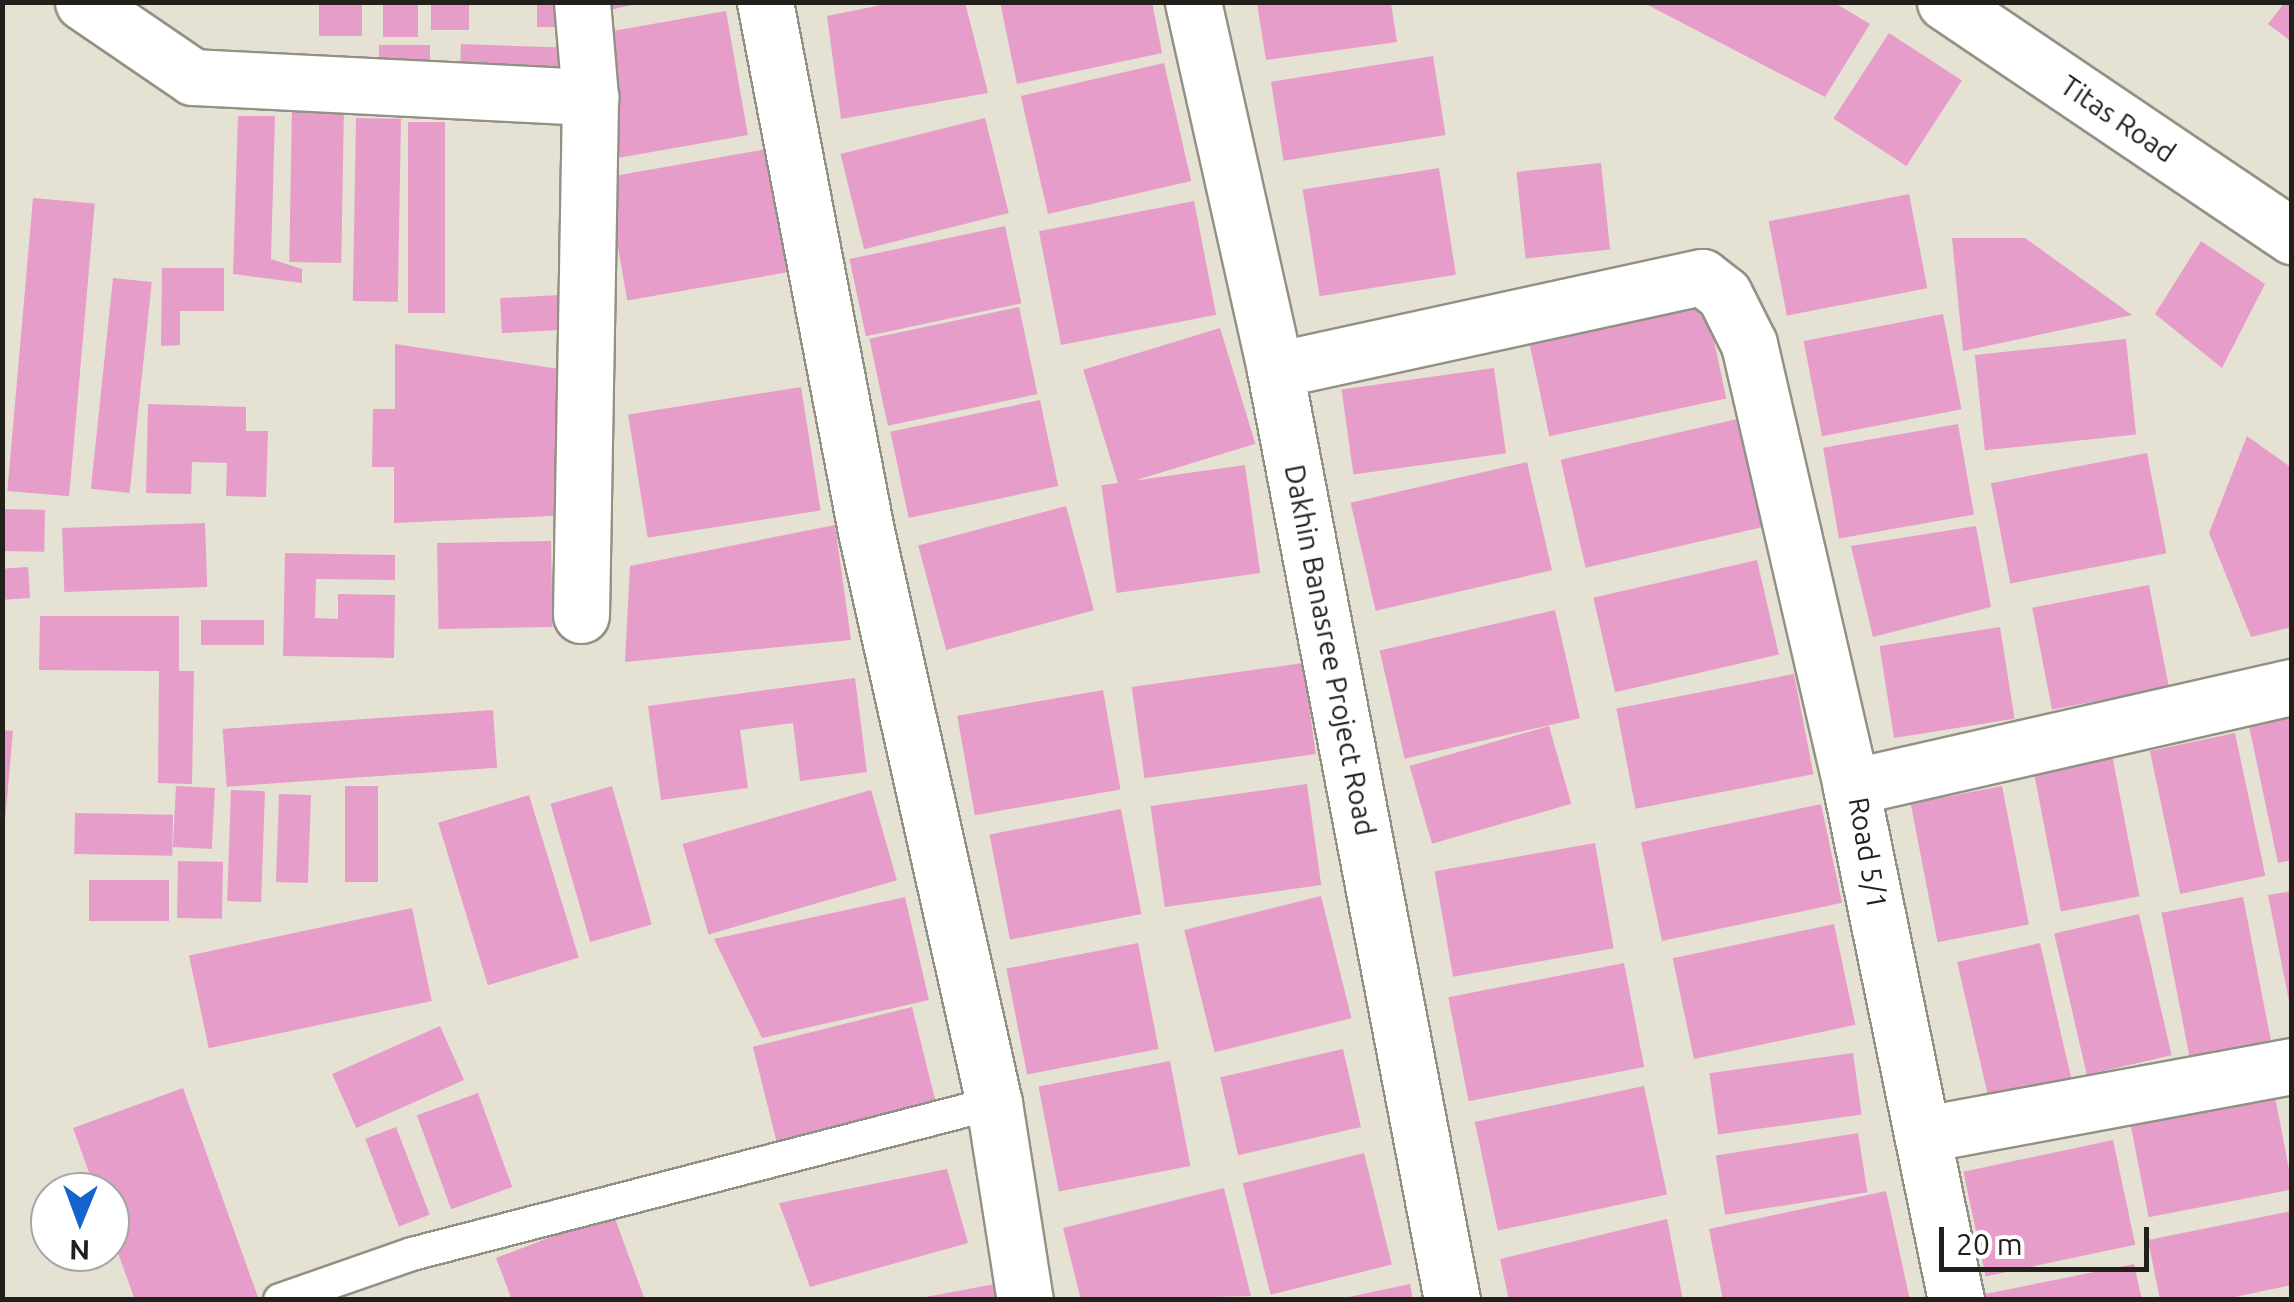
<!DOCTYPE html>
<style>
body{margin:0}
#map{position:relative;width:2294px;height:1302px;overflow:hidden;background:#e5e2d3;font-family:Ubuntu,sans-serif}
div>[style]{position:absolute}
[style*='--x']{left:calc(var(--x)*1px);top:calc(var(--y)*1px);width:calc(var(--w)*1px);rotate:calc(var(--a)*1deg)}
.building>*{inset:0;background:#e79dc9;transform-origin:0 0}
.roads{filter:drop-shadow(2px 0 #939183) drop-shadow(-2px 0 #939183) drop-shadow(0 2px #939183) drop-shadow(0 -2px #939183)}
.lane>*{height:32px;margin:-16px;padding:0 16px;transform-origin:16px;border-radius:16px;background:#fff}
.street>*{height:55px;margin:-27.5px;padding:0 27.5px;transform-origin:27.5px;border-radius:27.5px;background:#fff}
.secondary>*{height:55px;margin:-27.5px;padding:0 27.5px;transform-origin:27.5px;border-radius:27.5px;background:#fff}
span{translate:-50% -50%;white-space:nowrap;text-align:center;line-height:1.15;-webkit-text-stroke:8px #fff;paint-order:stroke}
.street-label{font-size:28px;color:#21201b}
.frame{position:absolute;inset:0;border:5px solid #21201b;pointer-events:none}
.north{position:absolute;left:30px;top:1172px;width:100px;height:100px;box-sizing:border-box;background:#fff;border:2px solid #a6a6a4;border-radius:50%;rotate:181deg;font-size:28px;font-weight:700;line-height:40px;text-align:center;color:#21201b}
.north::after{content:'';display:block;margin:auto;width:35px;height:45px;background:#1464ce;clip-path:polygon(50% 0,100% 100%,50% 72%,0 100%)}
.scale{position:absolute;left:1939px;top:1227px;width:210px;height:45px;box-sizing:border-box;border:5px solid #21201b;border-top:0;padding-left:12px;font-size:30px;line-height:35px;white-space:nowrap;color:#21201b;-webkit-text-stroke:8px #fff;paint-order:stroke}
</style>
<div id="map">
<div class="building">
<div style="left:319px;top:2px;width:43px;height:34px"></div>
<div style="left:383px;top:2px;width:35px;height:35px"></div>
<div style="left:431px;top:2px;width:38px;height:28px"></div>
<div style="left:537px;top:2px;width:30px;height:25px"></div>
<div style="clip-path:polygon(605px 2px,637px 2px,637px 4px,605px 11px)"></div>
<div style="clip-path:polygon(896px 2px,965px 2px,988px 93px,841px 119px,827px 16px)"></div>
<div style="clip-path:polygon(1000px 2px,1152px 2px,1162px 53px,1017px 84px)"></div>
<div style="clip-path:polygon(1642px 2px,1833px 2px,1870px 24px,1825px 97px)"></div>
<div style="clip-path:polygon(2285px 2px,2292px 2px,2292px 42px,2268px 24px)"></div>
<div style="clip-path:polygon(1257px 3px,1391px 3px,1397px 42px,1266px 60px)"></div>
<div style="left:726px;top:11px;width:126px;height:132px;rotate:80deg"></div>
<div style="left:1889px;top:33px;width:87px;height:102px;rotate:33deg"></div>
<div style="left:461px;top:44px;width:107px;height:30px;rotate:2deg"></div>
<div style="left:379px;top:45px;width:51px;height:23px"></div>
<div style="left:1433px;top:56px;width:80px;height:164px;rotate:81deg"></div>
<div style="left:1164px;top:63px;width:121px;height:147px;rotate:77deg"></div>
<div style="left:292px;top:105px;width:52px;height:157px;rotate:1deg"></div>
<div style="clip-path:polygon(238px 116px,275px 116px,271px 259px,302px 269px,302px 283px,233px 274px)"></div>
<div style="left:356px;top:118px;width:45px;height:183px;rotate:1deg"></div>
<div style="left:985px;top:118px;width:98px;height:149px;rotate:76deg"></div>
<div style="left:408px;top:122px;width:37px;height:191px"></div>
<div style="left:778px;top:147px;width:125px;height:175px;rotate:80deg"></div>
<div style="left:1601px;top:163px;width:87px;height:85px;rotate:84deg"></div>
<div style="left:1439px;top:168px;width:108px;height:138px;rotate:81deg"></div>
<div style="left:1909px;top:194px;width:96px;height:143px;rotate:79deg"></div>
<div style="left:33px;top:198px;width:62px;height:294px;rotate:5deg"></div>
<div style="left:1194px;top:201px;width:116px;height:158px;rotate:79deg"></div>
<div style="left:1005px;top:226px;width:79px;height:159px;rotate:78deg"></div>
<div style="clip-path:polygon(1952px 238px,2025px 238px,2132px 315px,1963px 351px)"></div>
<div style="clip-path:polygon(2201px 241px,2265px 284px,2222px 368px,2155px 314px)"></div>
<div style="clip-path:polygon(162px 268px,224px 268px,224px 311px,180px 311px,180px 345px,161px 346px)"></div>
<div style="left:113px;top:278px;width:39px;height:212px;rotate:6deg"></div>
<div style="left:1703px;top:289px;width:112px;height:181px;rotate:78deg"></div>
<div style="left:560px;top:295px;width:35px;height:60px;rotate:87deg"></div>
<div style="left:1019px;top:307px;width:89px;height:153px;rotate:78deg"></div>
<div style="left:1943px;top:314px;width:97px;height:142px;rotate:79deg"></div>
<div style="left:1220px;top:328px;width:121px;height:143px;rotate:73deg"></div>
<div style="left:2126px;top:339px;width:96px;height:152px;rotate:84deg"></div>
<div style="clip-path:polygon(395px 344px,566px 370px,572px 515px,394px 523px,394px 467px,372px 467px,373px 409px,395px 409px)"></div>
<div style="left:1494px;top:368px;width:86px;height:154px;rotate:82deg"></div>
<div style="left:801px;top:387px;width:125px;height:175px;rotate:81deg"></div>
<div style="left:1040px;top:400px;width:88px;height:153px;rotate:78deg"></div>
<div style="clip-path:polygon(148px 404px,246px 407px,246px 431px,268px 431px,266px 497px,226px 496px,227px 463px,192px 462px,191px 494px,146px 493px)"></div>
<div style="left:1737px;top:419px;width:111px;height:181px;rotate:77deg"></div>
<div style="left:1958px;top:424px;width:92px;height:137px;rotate:80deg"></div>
<div style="clip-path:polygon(2247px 436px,2292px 468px,2292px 627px,2251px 637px,2209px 533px)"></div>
<div style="left:2147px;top:453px;width:102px;height:159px;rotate:79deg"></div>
<div style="left:1527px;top:462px;width:111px;height:181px;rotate:77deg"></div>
<div style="left:1245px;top:465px;width:109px;height:145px;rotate:82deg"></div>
<div style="left:1066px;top:506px;width:108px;height:153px;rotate:75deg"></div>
<div style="left:2px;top:509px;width:43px;height:42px;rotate:1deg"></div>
<div style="left:205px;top:523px;width:64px;height:143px;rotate:88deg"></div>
<div style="clip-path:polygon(835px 525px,851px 640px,625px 662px,630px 566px)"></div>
<div style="clip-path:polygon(1976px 526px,1991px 607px,1873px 637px,1851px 546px)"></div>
<div style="left:551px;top:541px;width:86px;height:114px;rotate:89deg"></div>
<div style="clip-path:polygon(285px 553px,395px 555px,395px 580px,316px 579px,315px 618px,338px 619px,338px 594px,395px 595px,394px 658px,283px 656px)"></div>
<div style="left:1757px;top:560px;width:97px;height:168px;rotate:77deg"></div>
<div style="left:28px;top:567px;width:31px;height:26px;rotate:86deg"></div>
<div style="left:2149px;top:585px;width:104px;height:119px;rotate:79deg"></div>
<div style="left:1555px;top:610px;width:111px;height:180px;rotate:77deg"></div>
<div style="clip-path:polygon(40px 616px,179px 616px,179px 671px,194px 671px,192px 784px,158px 783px,159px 671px,39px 670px)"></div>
<div style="left:264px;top:620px;width:25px;height:63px;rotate:90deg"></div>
<div style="left:2000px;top:627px;width:93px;height:122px;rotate:81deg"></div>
<div style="left:1303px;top:663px;width:92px;height:173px;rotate:82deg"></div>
<div style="left:1794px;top:674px;width:102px;height:181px;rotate:79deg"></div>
<div style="clip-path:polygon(855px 678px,867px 772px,800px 781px,793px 723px,740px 730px,748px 788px,661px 800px,648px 706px)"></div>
<div style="left:1103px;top:690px;width:101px;height:148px;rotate:80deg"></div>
<div style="left:493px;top:710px;width:58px;height:271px;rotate:86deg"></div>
<div style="clip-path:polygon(2292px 715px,2292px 860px,2278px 863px,2249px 726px)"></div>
<div style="left:1549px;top:726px;width:81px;height:145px;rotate:74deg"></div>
<div style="left:2px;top:730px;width:11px;height:132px;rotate:5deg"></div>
<div style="left:2235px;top:733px;width:146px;height:87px;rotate:78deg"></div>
<div style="left:2111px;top:750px;width:149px;height:80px;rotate:79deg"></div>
<div style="left:1307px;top:784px;width:102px;height:158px;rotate:82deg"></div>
<div style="left:176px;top:786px;width:39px;height:61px;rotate:3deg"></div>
<div style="left:345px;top:786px;width:33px;height:96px"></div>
<div style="left:612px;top:786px;width:144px;height:64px;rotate:74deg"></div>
<div style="left:2002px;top:786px;width:141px;height:93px;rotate:79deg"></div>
<div style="left:231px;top:790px;width:34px;height:111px;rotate:2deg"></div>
<div style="left:871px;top:790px;width:94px;height:196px;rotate:74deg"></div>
<div style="left:279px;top:794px;width:32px;height:88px;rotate:2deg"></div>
<div style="left:529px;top:795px;width:170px;height:95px;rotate:73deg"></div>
<div style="left:1821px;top:804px;width:101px;height:184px;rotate:78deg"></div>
<div style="left:1121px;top:809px;width:107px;height:134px;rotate:79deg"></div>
<div style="left:75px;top:813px;width:98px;height:41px;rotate:1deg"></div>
<div style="left:1595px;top:843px;width:107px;height:163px;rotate:80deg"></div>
<div style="left:178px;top:861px;width:45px;height:57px;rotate:1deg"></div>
<div style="left:89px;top:880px;width:80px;height:41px"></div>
<div style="clip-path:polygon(2292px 891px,2292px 1006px,2290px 1006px,2268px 895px)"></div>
<div style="left:1321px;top:896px;width:126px;height:141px;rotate:76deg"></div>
<div style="clip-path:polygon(905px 897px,929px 1000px,762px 1038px,714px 939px)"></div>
<div style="left:2243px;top:897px;width:146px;height:83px;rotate:79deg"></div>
<div style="left:412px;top:908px;width:95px;height:228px;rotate:78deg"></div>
<div style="left:2139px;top:914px;width:145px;height:87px;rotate:77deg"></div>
<div style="left:1834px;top:924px;width:103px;height:165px;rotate:78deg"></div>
<div style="left:1138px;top:943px;width:108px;height:134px;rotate:79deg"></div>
<div style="left:2040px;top:943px;width:145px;height:85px;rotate:77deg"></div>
<div style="left:1624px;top:963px;width:106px;height:179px;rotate:79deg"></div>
<div style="left:912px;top:1007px;width:107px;height:164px;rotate:76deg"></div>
<div style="left:440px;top:1026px;width:59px;height:118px;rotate:66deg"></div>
<div style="left:1343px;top:1049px;width:80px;height:126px;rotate:77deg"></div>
<div style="left:1853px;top:1053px;width:62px;height:145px;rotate:82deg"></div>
<div style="left:1170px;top:1061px;width:107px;height:134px;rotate:79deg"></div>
<div style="left:1644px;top:1086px;width:111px;height:173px;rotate:78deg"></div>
<div style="clip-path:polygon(183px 1088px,259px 1300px,135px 1300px,110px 1231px,110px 1192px,96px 1192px,73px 1128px)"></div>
<div style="left:2274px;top:1092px;width:99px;height:147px;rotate:79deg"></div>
<div style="left:478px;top:1093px;width:100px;height:65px;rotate:70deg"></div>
<div style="left:396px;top:1127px;width:94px;height:33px;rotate:69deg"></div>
<div style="left:1858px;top:1133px;width:60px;height:144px;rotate:81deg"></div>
<div style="left:2113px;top:1140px;width:107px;height:153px;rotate:78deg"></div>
<div style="left:1364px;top:1153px;width:115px;height:125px;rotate:76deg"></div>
<div style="clip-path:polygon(947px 1169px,968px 1243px,810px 1287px,779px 1203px)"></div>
<div style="clip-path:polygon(1224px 1188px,1251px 1296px,1081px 1300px,1063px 1228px)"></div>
<div style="clip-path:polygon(1886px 1191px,1910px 1300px,1723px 1300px,1709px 1229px)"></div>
<div style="clip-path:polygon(2292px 1211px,2292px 1285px,2221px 1300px,2160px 1300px,2148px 1240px)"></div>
<div style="clip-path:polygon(613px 1213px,645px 1300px,512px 1300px,496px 1258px)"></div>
<div style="clip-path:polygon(1667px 1219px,1683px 1300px,1509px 1300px,1500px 1259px)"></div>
<div style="clip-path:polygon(2134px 1264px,2142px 1300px,1986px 1300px,1985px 1294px)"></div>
<div style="clip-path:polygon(995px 1284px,1001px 1300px,921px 1300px,920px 1298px)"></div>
<div style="clip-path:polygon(1410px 1284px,1413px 1300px,1344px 1300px,1344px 1298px)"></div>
</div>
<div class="roads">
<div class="lane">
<div style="--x:280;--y:1300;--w:140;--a:-19.2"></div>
<div style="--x:412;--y:1254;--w:601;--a:-14.54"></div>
</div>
<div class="street">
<div style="--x:83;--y:2;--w:133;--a:34.3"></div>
<div style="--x:193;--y:77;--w:398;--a:2.9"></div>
<div style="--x:765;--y:2;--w:539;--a:79.19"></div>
<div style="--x:866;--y:531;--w:586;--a:77.39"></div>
<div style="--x:994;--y:1103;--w:199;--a:81.1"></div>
<div style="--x:1275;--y:370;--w:437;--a:-12.3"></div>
<div style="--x:1702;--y:277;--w:28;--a:38"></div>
<div style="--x:1724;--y:294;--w:56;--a:63.4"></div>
<div style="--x:1749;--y:344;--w:455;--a:77"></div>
<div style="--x:581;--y:615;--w:518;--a:-89"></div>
<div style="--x:590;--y:97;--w:95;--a:-94.8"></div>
<div style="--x:1925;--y:1134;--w:373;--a:-10.5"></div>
<div style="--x:1956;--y:1300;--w:524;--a:-101.57"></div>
<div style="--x:1851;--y:787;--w:452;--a:-12.8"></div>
</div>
<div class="secondary">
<div style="--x:1193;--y:2;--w:377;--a:77.4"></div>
<div style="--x:1275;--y:370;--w:947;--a:79.22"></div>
<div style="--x:1945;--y:2;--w:419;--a:34"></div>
</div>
</div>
<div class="street-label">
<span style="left:2118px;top:119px;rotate:34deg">Titas Road</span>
<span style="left:1330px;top:650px;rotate:79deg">Dakhin Banasree Project Road</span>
<span style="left:1868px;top:853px;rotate:80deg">Road 5/1</span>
</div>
<div class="frame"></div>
<div class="north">N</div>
<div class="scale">20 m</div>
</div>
